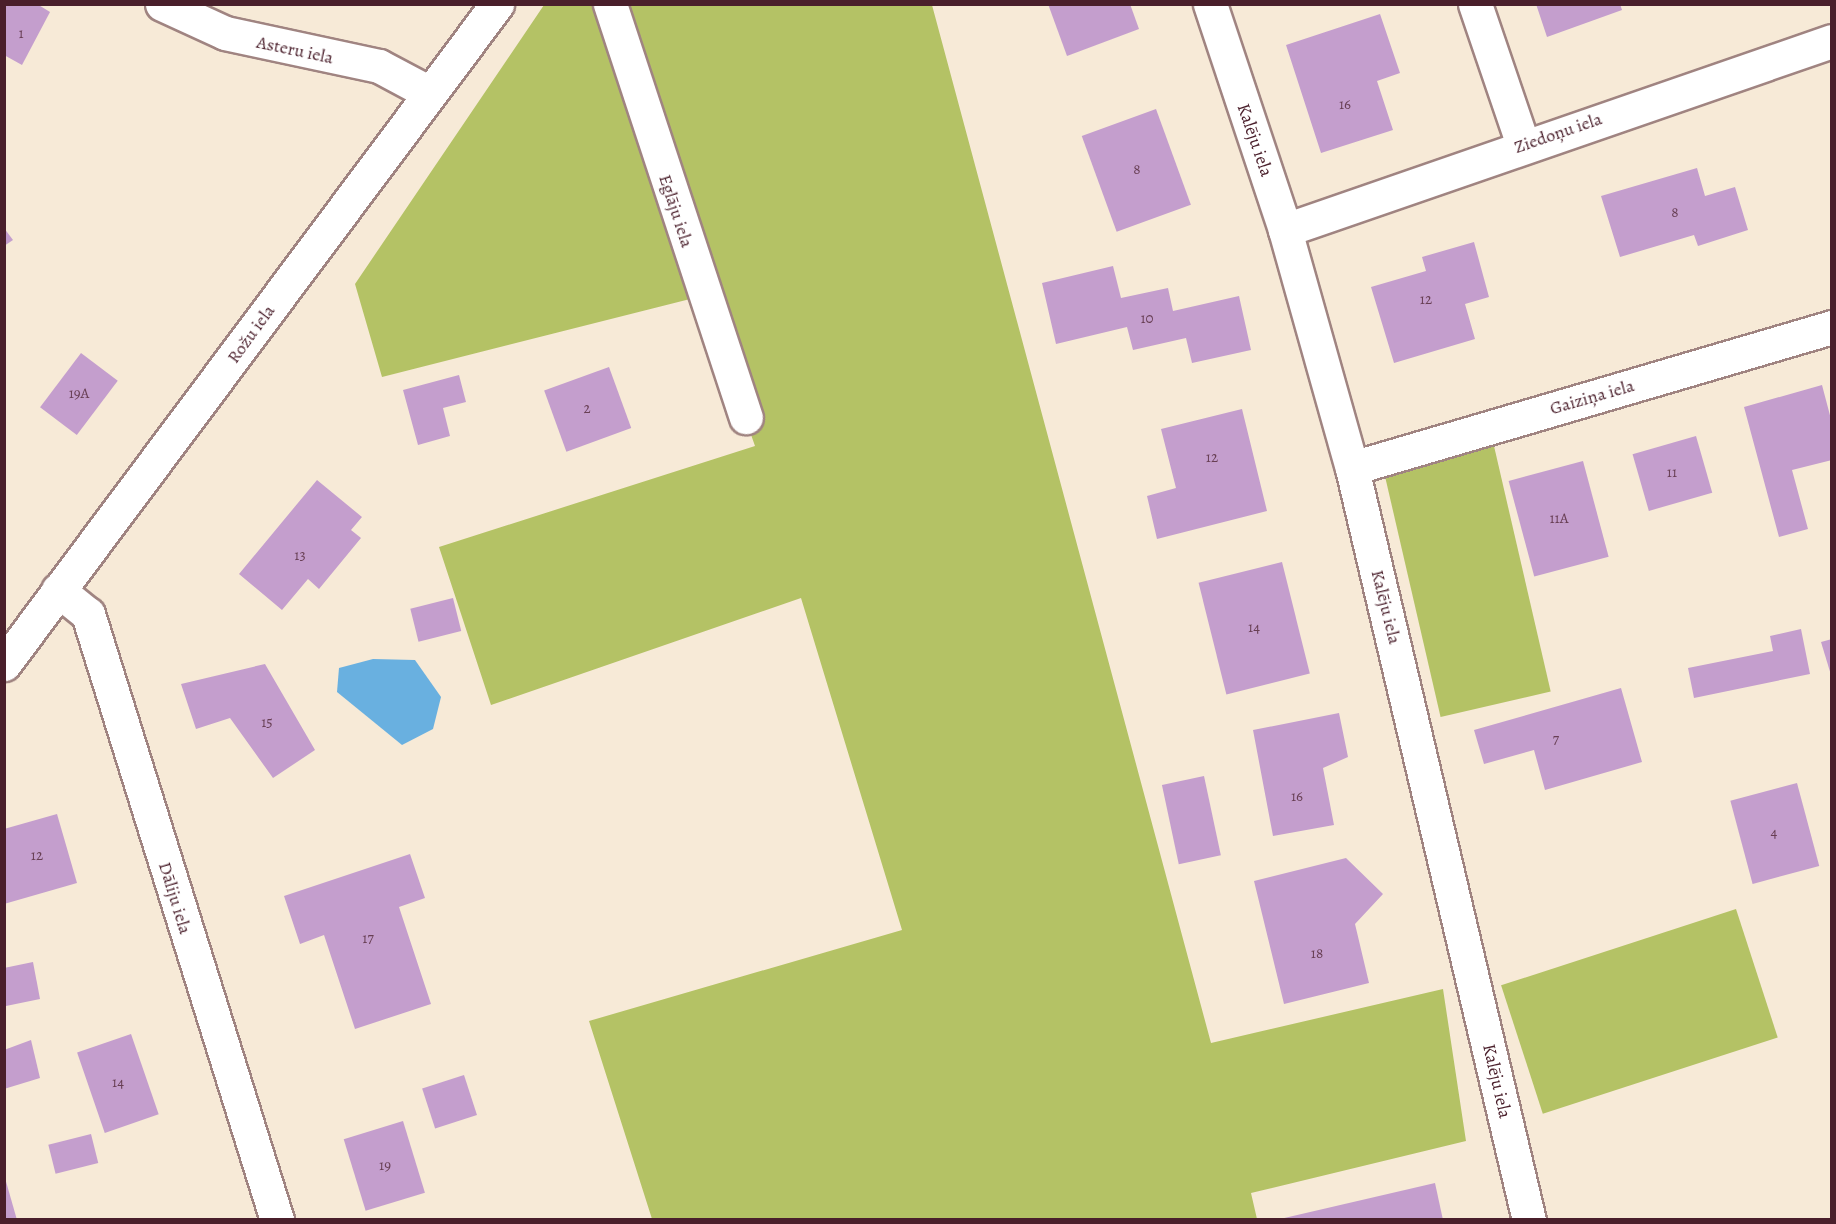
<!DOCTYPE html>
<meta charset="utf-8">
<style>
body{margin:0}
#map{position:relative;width:1836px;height:1224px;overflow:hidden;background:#f7ead7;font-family:Alegreya,serif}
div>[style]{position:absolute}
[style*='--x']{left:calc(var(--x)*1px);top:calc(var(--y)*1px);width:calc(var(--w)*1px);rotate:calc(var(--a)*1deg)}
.green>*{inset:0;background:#b4c265;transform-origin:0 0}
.water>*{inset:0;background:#69b0e0}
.building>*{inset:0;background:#c49ecd;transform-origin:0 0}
.roads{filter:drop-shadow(2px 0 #a08481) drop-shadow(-2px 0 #a08481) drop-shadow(0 2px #a08481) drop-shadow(0 -2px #a08481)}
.minor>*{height:33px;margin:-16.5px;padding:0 16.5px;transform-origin:16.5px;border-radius:16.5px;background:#fff}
span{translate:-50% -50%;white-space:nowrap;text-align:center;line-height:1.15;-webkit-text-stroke:5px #fff;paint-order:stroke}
.number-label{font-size:15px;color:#683f54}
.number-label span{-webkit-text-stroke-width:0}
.street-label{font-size:18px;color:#4a1f2b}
.frame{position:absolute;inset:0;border:6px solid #4a1f2b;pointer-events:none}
</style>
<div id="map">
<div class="green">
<div style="clip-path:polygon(544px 5px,932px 5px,1211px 1043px,1443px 989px,1466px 1141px,1251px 1193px,1257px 1219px,652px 1219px,589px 1021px,902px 930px,801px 598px,491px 705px,439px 547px,755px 446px,702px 296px,382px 377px,355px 284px)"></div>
<div style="left:1494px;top:446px;width:252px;height:113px;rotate:77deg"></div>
<div style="left:1736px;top:909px;width:135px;height:247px;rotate:72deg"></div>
</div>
<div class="water">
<div style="clip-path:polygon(373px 659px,415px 660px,441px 697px,433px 729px,402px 745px,337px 692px,339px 668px)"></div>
</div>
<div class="building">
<div style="clip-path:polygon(4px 4px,37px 4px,50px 12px,22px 65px,4px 55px)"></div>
<div style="clip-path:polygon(1048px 4px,1130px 4px,1139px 29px,1067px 56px)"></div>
<div style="clip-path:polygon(1536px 4px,1620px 4px,1622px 10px,1547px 37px)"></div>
<div style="clip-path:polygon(1380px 14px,1400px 73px,1377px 81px,1393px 130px,1321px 153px,1286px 45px)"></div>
<div style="left:1156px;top:109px;width:102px;height:79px;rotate:70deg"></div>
<div style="clip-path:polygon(1697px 168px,1705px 196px,1735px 187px,1748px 230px,1698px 246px,1694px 235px,1620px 257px,1601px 196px)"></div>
<div style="clip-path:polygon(4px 228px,13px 240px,4px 246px)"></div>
<div style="clip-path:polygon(1474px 242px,1489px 297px,1465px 304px,1475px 339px,1394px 363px,1371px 287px,1426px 271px,1422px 257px)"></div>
<div style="clip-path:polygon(1113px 266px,1121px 298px,1168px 288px,1173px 311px,1239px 296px,1251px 350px,1192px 363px,1186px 338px,1133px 350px,1127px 327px,1056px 344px,1042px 283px)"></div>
<div style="left:81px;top:353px;width:46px;height:68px;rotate:37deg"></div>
<div style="left:609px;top:367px;width:65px;height:69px;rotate:70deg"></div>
<div style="clip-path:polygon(459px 375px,466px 402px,443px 408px,450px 436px,418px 445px,403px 390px)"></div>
<div style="clip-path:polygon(1822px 385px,1832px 423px,1832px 460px,1792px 470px,1808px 529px,1779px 537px,1744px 407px)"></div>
<div style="clip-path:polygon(1242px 409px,1267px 511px,1157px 539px,1147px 496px,1176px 488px,1161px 429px)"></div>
<div style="left:1696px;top:436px;width:59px;height:66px;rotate:74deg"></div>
<div style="left:1583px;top:461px;width:99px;height:77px;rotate:75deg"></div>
<div style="clip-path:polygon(317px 480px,362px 517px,351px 530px,361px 538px,319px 589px,308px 579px,282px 610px,239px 574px)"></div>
<div style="left:1282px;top:562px;width:115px;height:86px;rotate:76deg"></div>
<div style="left:453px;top:598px;width:34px;height:44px;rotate:76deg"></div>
<div style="clip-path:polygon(1801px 629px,1810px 674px,1694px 698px,1688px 668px,1773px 651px,1770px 636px)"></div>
<div style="clip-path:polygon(1832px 639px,1832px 675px,1831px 675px,1821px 642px)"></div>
<div style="clip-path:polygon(265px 664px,315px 750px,273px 778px,230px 718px,196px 729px,181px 684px)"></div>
<div style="clip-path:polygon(1621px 688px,1642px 762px,1545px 790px,1534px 750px,1484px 764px,1474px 730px)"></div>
<div style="clip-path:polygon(1339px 713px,1348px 757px,1323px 768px,1334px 825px,1273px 836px,1253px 730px)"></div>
<div style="left:1204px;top:776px;width:81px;height:43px;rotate:78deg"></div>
<div style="left:1797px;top:783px;width:86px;height:69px;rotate:75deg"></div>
<div style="clip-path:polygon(57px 814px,77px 883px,4px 904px,4px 829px)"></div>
<div style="clip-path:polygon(410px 854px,425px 898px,399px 907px,431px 1004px,355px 1029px,324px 935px,300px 944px,284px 896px)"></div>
<div style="clip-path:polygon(1346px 858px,1383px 894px,1355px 924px,1369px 983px,1284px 1004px,1254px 881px)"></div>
<div style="clip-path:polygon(33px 962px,40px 999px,6px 1006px,4px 968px)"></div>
<div style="left:131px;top:1034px;width:85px;height:57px;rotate:71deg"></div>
<div style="clip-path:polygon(31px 1040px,40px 1078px,4px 1089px,4px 1050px)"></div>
<div style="left:464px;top:1075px;width:42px;height:44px;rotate:72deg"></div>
<div style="left:403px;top:1121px;width:75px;height:62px;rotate:73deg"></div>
<div style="left:91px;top:1134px;width:30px;height:44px;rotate:76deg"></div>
<div style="clip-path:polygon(4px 1178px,5px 1178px,17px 1220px,4px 1220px)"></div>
<div style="clip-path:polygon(1435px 1183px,1443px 1220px,1280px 1220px,1280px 1219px)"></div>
</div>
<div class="roads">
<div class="minor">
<div style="--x:162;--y:4;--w:69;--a:24.7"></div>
<div style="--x:225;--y:33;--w:157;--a:12.1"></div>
<div style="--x:379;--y:66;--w:55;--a:28"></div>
<div style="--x:610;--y:4;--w:435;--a:71.8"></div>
<div style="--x:1210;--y:4;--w:238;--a:71.6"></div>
<div style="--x:1285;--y:230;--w:247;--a:74.3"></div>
<div style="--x:1352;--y:468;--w:773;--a:76.76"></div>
<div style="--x:1475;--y:4;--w:149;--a:71.2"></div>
<div style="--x:1285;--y:230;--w:579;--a:-19.06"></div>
<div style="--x:1352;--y:468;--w:500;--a:-16.37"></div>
<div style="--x:58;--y:590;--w:38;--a:39"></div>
<div style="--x:88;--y:614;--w:635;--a:72.68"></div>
<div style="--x:4;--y:664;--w:824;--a:-53.24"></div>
</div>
</div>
<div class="number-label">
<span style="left:21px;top:34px">1</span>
<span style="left:1345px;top:105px">16</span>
<span style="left:1137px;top:170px">8</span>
<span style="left:1675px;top:213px">8</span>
<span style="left:1426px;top:300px">12</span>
<span style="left:1147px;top:319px">10</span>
<span style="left:79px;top:394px">19A</span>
<span style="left:587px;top:409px">2</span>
<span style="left:1212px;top:458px">12</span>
<span style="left:1672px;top:473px">11</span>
<span style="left:1559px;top:519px">11A</span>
<span style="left:300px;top:556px">13</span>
<span style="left:1254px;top:628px">14</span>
<span style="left:267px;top:723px">15</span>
<span style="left:1556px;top:740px">7</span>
<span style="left:1297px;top:797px">16</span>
<span style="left:1774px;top:833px">4</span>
<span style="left:37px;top:856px">12</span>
<span style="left:368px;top:939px">17</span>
<span style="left:1317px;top:954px">18</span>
<span style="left:118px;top:1083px">14</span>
<span style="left:385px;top:1166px">19</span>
</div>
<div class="street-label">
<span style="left:295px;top:50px;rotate:12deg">Asteru iela</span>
<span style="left:1558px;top:133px;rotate:-19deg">Ziedoņu iela</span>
<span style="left:1255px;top:140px;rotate:71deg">Kalēju iela</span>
<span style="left:676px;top:211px;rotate:72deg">Eglāju iela</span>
<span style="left:251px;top:334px;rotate:-54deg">Rožu iela</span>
<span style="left:1592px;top:397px;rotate:-16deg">Gaiziņa iela</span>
<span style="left:1386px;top:607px;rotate:76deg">Kalēju iela</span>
<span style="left:175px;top:898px;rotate:73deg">Dāliju iela</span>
<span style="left:1497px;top:1081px;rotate:77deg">Kalēju iela</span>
</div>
<div class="frame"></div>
</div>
